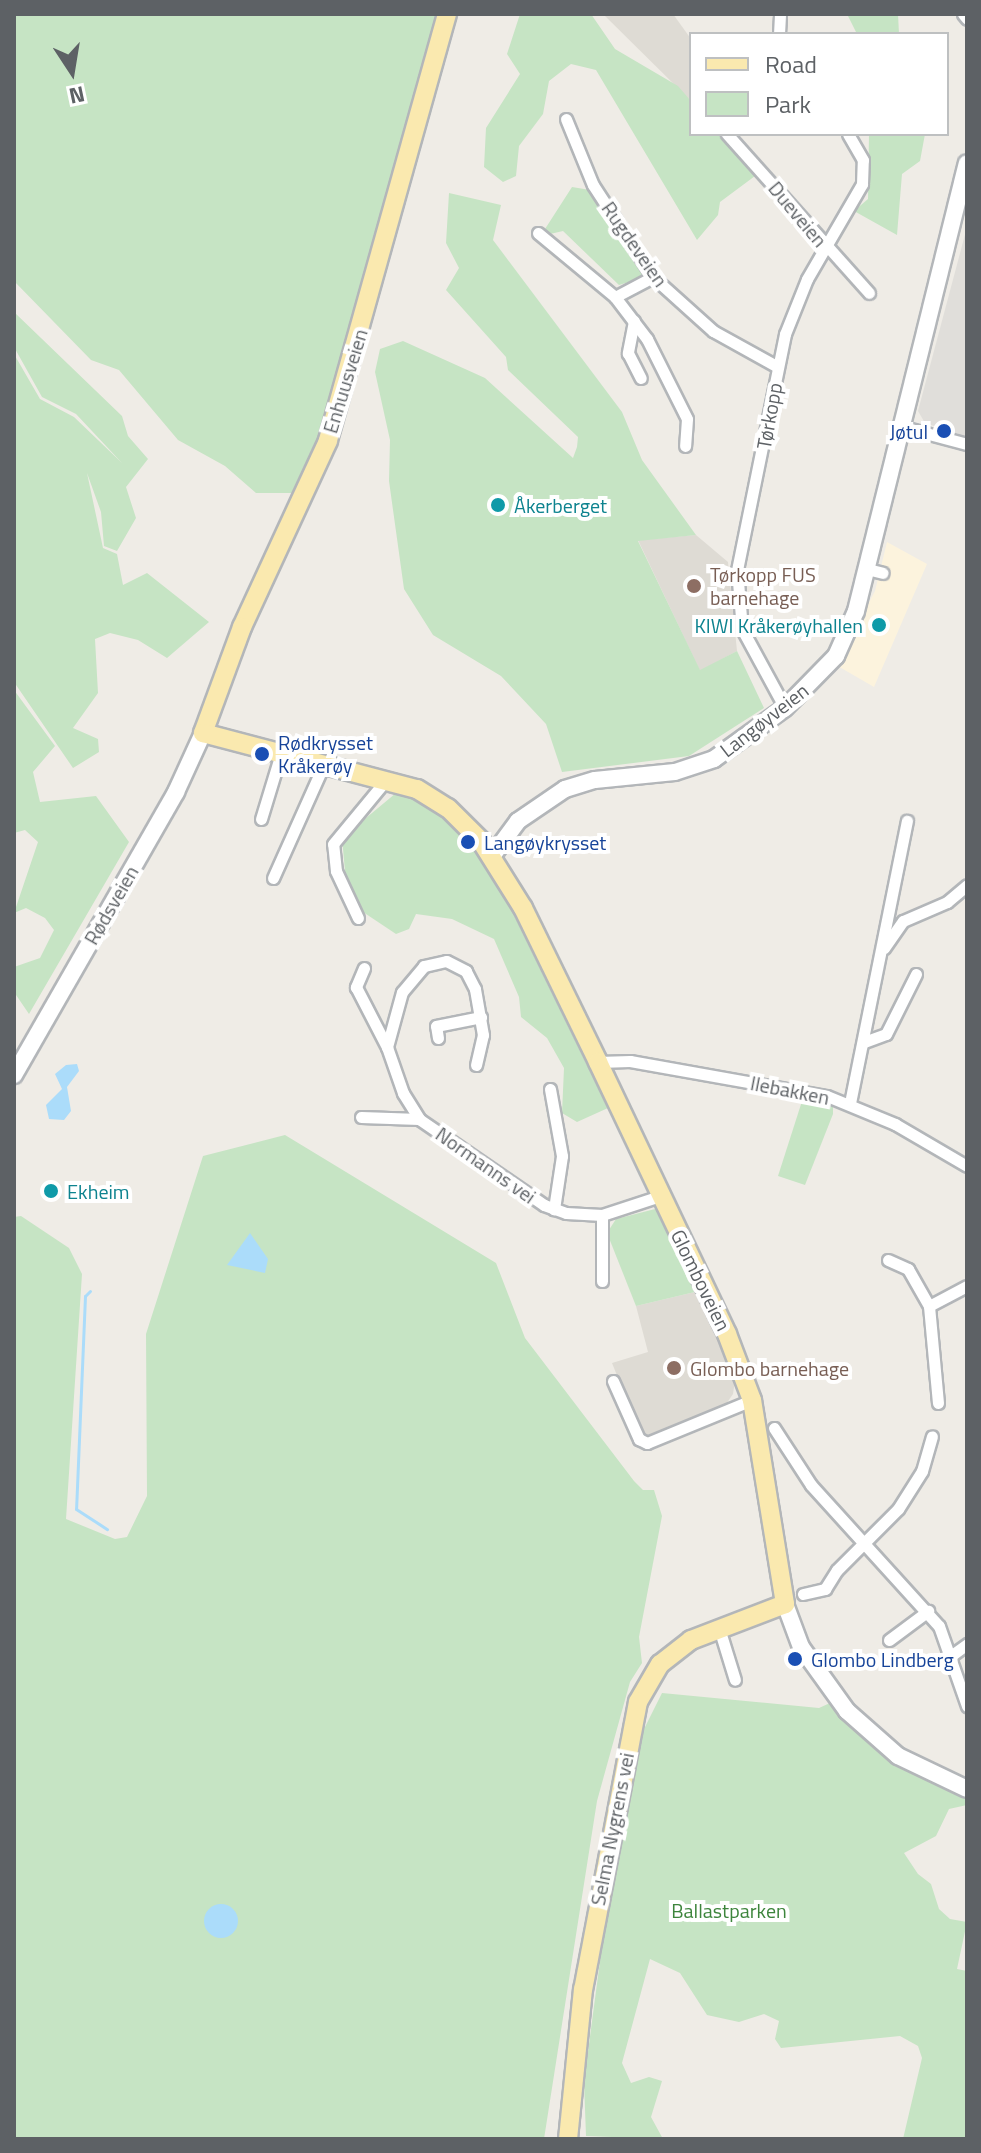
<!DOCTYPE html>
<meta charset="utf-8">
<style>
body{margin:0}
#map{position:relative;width:981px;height:2153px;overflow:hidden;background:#efece6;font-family:"Titillium Web",sans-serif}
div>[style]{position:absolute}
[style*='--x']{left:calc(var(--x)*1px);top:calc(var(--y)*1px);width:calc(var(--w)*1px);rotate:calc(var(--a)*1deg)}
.commercial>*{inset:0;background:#fcf3dd}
.industrial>*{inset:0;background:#e0deda}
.education>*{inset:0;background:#dedbd4}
.green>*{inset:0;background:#c6e4c4}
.water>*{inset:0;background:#abdcfa}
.round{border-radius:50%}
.stream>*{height:3px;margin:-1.5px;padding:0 1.5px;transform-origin:1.5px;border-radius:1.5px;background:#abdcfa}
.roads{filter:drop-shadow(2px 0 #b3b6b9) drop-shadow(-2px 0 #b3b6b9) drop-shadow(0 2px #b3b6b9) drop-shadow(0 -2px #b3b6b9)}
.street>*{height:11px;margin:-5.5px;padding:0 5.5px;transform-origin:5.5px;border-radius:5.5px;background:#fff}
.secondary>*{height:16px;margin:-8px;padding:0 8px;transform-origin:8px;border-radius:8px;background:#fff}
.primary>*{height:18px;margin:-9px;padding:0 9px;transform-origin:9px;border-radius:9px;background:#fae9af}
.dots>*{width:22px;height:22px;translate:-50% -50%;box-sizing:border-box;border:4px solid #fff;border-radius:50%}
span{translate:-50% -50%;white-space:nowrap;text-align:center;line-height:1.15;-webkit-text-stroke:8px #fff;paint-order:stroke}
.street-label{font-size:20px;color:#5d6165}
.transit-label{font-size:20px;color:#164399}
.right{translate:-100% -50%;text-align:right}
.left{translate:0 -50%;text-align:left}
.culture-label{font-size:20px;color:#0d838f}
.education-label{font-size:20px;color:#785e54}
.park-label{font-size:20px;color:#3d853c}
.frame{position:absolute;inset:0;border:16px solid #5d6165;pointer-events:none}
.legend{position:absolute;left:689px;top:32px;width:260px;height:104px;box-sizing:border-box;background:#fff;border:2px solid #bec0c1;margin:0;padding:10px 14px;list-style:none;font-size:24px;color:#5d6165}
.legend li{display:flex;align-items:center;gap:16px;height:40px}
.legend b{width:40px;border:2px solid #bec0c1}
.north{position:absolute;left:32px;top:32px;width:80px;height:80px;-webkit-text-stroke:6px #fff;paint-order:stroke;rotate:168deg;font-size:22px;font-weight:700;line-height:32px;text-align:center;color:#5d6165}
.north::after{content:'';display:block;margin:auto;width:28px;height:36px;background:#5d6165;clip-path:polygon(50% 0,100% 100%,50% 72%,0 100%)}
</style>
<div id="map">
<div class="commercial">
<div style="clip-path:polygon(887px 542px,927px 564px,874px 687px,836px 665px,875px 591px)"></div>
</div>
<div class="industrial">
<div style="clip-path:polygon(967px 227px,967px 437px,925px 423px,918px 411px)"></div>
</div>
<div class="education">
<div style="clip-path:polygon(603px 14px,673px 14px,691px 39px,691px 101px)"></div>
<div style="clip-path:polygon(696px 535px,728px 562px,737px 651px,700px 671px,638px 540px)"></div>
<div style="clip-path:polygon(699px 1291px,736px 1374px,733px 1394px,722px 1410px,651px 1438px,641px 1435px,612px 1363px,648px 1352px,636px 1306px)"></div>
</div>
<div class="green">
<div style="clip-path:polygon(14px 14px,444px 14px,312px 469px,299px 493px,256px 493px,225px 466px,178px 440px,119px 370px,91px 360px,14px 281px)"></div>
<div style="clip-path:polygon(520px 14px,591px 14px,615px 49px,678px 86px,691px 101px,691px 134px,720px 134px,755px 176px,720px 202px,718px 215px,697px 240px,596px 70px,571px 64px,549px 81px,543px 114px,519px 146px,516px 176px,503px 182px,484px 167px,486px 128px,520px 74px,507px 54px)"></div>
<div style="clip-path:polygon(847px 14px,898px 14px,899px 34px,857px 34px)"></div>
<div style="clip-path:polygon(869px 134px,925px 134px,920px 161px,902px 174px,897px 235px,854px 211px,868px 199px)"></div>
<div style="clip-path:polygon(572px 187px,590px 190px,645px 274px,642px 278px,619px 285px,563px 231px,550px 234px,545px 229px)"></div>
<div style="clip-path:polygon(449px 193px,501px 205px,493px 240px,622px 412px,642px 460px,696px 535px,638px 541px,700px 670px,737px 651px,764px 708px,689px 756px,562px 772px,546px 724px,501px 676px,433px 635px,404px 589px,389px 481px,390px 440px,375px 372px,380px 349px,403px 341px,485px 378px,573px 458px,577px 447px,578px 437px,508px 370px,506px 357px,446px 290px,459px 268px,446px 243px)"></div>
<div style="clip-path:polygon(14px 312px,122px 416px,128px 436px,148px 459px,126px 487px,136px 518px,117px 551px,104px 546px,101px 512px,87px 473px,103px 548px,117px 554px,123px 585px,147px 573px,209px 622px,167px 658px,138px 640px,110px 633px,95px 639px,98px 693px,73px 728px,98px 739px,99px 752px,73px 768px,14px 682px,14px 354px,40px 399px,74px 417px,122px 463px,76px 414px,42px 397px,14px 347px)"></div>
<div style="clip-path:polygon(14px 690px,55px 746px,33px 772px,40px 802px,96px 796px,129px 842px,29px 1014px,14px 992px,14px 967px,40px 958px,54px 930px,45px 918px,26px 908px,14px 913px,38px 842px,25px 830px,14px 833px)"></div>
<div style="clip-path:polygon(402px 788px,431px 804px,491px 868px,608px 1108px,577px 1122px,562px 1113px,564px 1068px,547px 1038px,521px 1017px,519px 997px,494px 939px,452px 919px,416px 914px,409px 929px,396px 934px,360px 910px,346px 882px,342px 838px)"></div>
<div style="clip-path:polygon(803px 1098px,833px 1106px,833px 1114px,805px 1185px,778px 1176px)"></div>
<div style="clip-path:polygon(285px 1135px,496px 1263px,525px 1338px,634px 1481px,643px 1490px,654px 1490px,662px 1516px,639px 1637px,642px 1663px,630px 1682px,597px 1801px,544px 2139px,14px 2139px,14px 1217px,21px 1216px,69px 1248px,82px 1274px,66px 1519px,115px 1539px,127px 1537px,147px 1496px,146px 1334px,203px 1156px)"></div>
<div style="clip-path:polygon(659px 1208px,699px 1291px,636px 1306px,607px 1233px,616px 1219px)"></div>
<div style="clip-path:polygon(662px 1693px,819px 1708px,830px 1703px,895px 1763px,967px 1795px,967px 1805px,949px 1809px,936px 1836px,904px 1853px,918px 1874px,931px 1884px,939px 1909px,950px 1919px,967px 1922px,957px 1969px,967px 1971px,967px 2139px,903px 2139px,922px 2058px,918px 2046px,900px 2036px,781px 2048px,775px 2039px,779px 2021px,764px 2014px,739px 2022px,707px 2015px,680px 1973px,650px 1959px,622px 2063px,631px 2083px,649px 2077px,662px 2081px,651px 2117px,663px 2139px,586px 2136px,584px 2082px,605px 1923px,641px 1735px)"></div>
</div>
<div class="water">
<div style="clip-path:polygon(77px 1064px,79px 1071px,67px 1087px,71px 1111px,64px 1120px,49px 1119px,46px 1105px,62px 1089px,55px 1074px,66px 1065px)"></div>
<div style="clip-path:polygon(250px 1233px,268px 1259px,265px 1273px,227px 1265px)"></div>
<div class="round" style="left:204px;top:1904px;width:34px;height:34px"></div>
</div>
<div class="stream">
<div style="--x:90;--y:1291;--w:7;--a:135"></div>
<div style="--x:85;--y:1296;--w:213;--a:92.4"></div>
<div style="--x:76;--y:1509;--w:37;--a:33"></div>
</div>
<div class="roads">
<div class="street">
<div style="--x:963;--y:14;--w:6;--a:51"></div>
<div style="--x:779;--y:34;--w:20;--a:-87"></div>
<div style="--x:566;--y:119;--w:71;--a:67.8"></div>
<div style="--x:593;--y:185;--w:110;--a:56.9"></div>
<div style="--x:653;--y:277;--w:81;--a:42"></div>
<div style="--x:713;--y:331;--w:74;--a:29"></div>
<div style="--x:727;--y:134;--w:213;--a:48.2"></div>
<div style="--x:538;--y:233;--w:100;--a:39.7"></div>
<div style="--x:615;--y:297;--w:53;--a:52.7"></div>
<div style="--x:647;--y:339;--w:89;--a:63.4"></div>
<div style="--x:687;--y:419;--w:27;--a:94"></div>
<div style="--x:615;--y:297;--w:43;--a:-27.8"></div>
<div style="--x:634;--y:321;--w:33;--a:101"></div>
<div style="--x:628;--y:353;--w:28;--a:63"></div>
<div style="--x:903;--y:427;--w:66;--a:14.9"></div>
<div style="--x:867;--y:569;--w:16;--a:14"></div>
<div style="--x:785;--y:708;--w:90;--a:-118.6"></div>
<div style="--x:742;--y:629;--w:59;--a:-94.8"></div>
<div style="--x:737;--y:570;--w:241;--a:-78.5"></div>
<div style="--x:785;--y:334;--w:59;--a:-68.2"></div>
<div style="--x:807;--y:279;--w:110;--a:-59.9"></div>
<div style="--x:862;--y:184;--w:24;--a:-88"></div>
<div style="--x:863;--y:160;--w:30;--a:-120"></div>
<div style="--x:261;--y:819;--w:69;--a:-73.1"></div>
<div style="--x:273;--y:878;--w:125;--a:-65.9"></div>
<div style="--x:358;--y:918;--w:52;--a:-115.1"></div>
<div style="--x:336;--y:871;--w:27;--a:-96"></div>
<div style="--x:333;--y:844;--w:83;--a:-50.4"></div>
<div style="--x:884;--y:948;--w:33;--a:-55"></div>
<div style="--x:903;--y:921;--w:48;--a:-23.4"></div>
<div style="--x:947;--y:902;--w:26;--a:-40"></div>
<div style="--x:364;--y:968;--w:21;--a:113"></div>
<div style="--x:356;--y:987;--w:68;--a:62.7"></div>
<div style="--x:438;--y:1038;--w:12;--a:-99"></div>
<div style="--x:436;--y:1026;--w:46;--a:-11.3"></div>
<div style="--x:864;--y:1042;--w:23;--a:-20"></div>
<div style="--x:886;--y:1034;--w:67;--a:-63.4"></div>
<div style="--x:598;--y:1062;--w:32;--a:-2"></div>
<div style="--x:630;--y:1061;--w:200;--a:10.1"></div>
<div style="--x:827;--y:1096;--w:74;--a:22.4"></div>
<div style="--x:895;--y:1124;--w:83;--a:30.3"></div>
<div style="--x:476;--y:1065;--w:31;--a:-77"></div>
<div style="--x:483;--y:1035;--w:47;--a:-99.9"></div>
<div style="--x:475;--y:989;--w:20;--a:-117"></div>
<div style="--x:466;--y:971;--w:22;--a:-153"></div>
<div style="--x:446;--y:961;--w:23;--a:167"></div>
<div style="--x:424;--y:966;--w:34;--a:130"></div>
<div style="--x:402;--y:992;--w:57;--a:105.3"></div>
<div style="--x:387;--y:1047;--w:49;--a:70.8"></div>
<div style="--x:403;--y:1093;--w:31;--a:58"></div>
<div style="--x:419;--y:1119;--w:152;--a:34.5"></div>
<div style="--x:544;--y:1205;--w:23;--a:20"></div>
<div style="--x:566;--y:1213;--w:36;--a:3"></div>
<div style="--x:602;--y:1215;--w:61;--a:-18.1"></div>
<div style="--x:550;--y:1089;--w:68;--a:79.8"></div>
<div style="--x:562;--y:1156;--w:54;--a:98.6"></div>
<div style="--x:850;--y:1103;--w:288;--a:-78.6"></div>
<div style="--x:361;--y:1117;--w:58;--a:2"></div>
<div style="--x:888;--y:1260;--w:22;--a:24"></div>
<div style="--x:908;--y:1269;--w:43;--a:60.4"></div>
<div style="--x:602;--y:1281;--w:66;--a:-90"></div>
<div style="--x:613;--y:1381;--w:64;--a:65.9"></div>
<div style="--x:639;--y:1439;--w:9;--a:27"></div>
<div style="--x:647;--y:1443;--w:113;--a:-22.3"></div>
<div style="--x:938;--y:1403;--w:97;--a:-95.3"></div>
<div style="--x:929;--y:1306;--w:43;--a:-27.8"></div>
<div style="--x:774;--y:1428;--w:68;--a:57"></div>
<div style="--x:811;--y:1485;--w:190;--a:47.8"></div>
<div style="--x:939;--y:1626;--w:85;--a:70.7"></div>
<div style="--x:803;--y:1594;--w:23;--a:-13"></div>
<div style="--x:825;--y:1589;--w:22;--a:-58"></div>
<div style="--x:837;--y:1570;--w:86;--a:-45"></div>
<div style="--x:898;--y:1509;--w:45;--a:-57.7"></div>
<div style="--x:922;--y:1471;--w:36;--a:-74"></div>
<div style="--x:719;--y:1628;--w:54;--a:72.9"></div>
<div style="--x:889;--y:1640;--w:49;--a:-36.6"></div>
<div style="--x:952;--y:1655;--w:19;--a:-36"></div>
</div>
<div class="secondary">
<div style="--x:493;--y:855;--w:42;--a:-53.7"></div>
<div style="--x:518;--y:821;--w:57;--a:-34.2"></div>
<div style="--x:565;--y:789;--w:31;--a:-17"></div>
<div style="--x:595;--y:780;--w:80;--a:-5.7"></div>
<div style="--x:675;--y:772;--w:41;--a:-18.4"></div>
<div style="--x:714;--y:759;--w:87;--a:-35.7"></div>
<div style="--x:785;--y:708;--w:73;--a:-45.6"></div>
<div style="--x:836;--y:656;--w:49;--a:-66"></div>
<div style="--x:856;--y:611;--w:461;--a:-76.1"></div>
<div style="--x:14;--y:1075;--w:326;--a:-60.2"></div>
<div style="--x:176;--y:792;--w:65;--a:-65.4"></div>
<div style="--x:785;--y:1604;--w:46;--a:69.6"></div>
<div style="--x:801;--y:1647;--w:79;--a:54.3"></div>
<div style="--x:847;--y:1711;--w:68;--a:41.4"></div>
<div style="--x:898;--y:1756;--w:76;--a:25.6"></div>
</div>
<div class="primary">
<div style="--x:447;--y:14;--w:443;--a:105.6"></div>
<div style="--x:328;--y:441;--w:205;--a:114.8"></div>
<div style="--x:242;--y:627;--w:113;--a:110.2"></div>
<div style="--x:203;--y:733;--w:221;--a:14.7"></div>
<div style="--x:417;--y:789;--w:36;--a:32"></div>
<div style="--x:448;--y:808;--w:47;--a:45"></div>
<div style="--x:481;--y:841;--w:79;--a:57.9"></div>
<div style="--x:523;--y:908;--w:171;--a:64"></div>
<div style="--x:598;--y:1062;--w:301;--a:64.6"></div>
<div style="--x:727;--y:1334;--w:71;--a:69.3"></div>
<div style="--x:752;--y:1400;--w:207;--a:80.8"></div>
<div style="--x:785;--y:1604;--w:101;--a:159"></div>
<div style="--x:691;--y:1640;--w:39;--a:142"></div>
<div style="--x:660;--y:1664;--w:44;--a:120.1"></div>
<div style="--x:638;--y:1702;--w:292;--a:100.8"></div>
<div style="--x:583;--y:1989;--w:151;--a:95.7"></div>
</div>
</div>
<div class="dots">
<div style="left:944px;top:431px;background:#1a4fb4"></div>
<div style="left:498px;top:505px;background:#0f9aa8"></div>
<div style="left:694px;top:586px;background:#8d6e63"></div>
<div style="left:879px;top:625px;background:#0f9aa8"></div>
<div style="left:262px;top:754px;background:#1a4fb4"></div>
<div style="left:468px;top:842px;background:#1a4fb4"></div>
<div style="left:51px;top:1191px;background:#0f9aa8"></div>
<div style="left:674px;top:1368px;background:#8d6e63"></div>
<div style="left:795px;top:1659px;background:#1a4fb4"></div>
</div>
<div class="street-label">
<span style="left:798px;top:214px;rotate:50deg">Dueveien</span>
<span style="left:635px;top:244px;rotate:55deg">Rugdeveien</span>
<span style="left:345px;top:381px;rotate:-73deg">Enhuusveien</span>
<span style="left:769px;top:416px;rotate:-80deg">Tørkopp</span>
<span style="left:764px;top:720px;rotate:-38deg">Langøyveien</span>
<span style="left:111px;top:905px;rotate:-60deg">Rødsveien</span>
<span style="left:790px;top:1090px;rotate:11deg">Ilebakken</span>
<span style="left:486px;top:1165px;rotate:35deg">Normanns vei</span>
<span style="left:701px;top:1280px;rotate:64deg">Glomboveien</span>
<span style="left:612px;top:1829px;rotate:-79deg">Selma Nygrens vei</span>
</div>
<div class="transit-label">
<span class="right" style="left:928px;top:431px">Jøtul</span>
<span class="left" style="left:278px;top:754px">Rødkrysset<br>Kråkerøy</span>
<span class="left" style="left:484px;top:842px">Langøykrysset</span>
<span class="left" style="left:811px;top:1659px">Glombo Lindberg</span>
</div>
<div class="culture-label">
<span class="left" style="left:514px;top:505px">Åkerberget</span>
<span class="right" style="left:863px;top:625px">KIWI Kråkerøyhallen</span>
<span class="left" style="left:67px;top:1191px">Ekheim</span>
</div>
<div class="education-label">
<span class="left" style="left:710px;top:586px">Tørkopp FUS<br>barnehage</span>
<span class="left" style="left:690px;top:1368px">Glombo barnehage</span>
</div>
<div class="park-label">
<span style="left:729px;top:1910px">Ballastparken</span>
</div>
<div class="frame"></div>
<ul class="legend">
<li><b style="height:10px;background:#fae9af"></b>Road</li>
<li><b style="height:22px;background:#c6e4c4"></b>Park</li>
</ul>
<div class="north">N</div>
</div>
